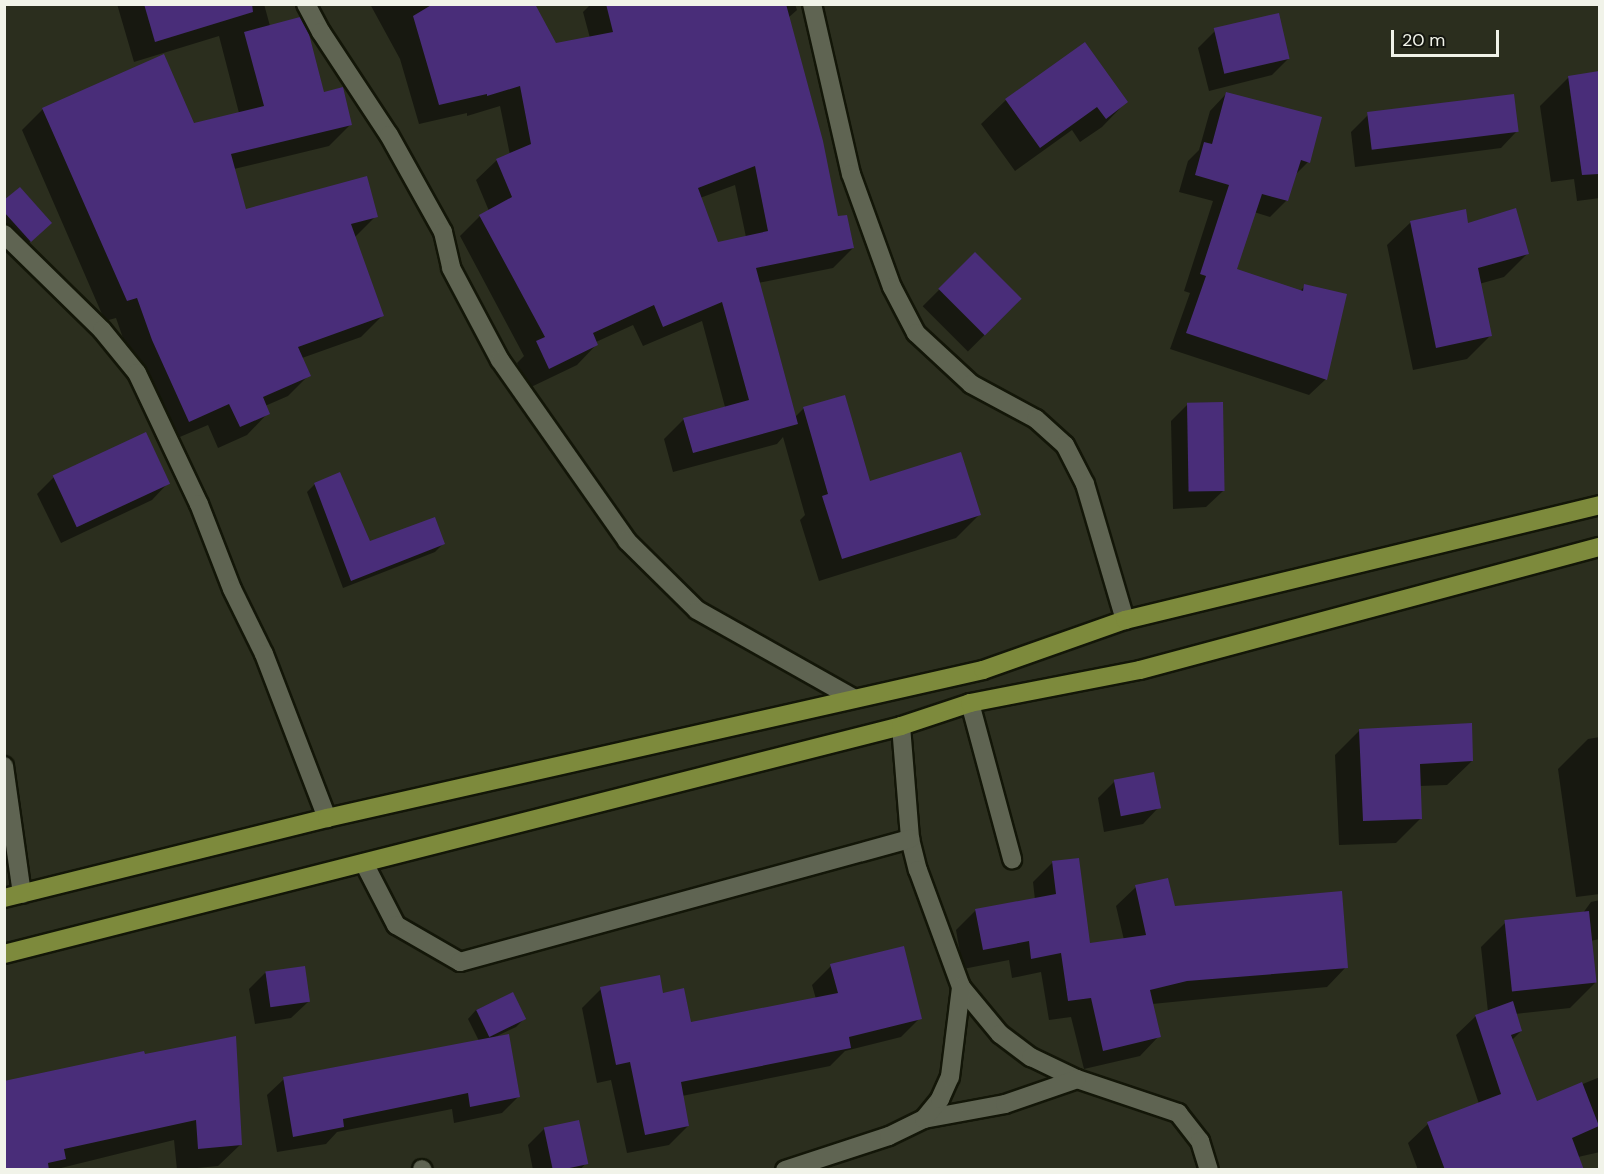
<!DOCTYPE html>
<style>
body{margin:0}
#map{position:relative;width:1604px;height:1174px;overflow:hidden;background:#2b2e1e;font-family:"DM Sans",sans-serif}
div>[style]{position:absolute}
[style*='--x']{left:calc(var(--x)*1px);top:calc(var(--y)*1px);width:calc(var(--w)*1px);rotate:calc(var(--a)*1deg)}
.shadow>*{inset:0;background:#0007;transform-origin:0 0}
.building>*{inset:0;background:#492d79;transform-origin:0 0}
.roads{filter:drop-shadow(2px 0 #131608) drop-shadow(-2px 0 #131608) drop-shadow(0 2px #131608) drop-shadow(0 -2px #131608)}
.lane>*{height:18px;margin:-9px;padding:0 9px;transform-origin:9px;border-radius:9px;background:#5f6452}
.street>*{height:18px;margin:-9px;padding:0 9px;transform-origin:9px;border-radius:9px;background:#5f6452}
.primary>*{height:18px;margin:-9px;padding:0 9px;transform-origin:9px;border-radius:9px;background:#7d8a3c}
span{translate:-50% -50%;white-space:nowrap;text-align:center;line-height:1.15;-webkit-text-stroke:4.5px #14160f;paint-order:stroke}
.frame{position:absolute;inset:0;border:6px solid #f1f3e9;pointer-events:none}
.scale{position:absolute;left:1391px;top:30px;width:108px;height:27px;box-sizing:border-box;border:3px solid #f1f3e9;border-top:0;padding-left:8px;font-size:18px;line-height:21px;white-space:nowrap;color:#f1f3e9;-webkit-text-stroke:4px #14160f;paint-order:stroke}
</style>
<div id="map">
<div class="shadow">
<div style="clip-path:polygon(117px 4px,264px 4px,270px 26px,350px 125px,329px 146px,234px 169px,245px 210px,376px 216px,354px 238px,382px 316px,361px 337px,302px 358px,309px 375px,288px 396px,265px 406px,268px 413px,247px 435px,218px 448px,208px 425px,168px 442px,131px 361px,116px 318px,105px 321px,22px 130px,43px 109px,193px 124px,239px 113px,219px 36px,134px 62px)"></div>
<div style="clip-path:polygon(evenodd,370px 4px,533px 4px,555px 45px,590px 38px,583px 12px,591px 4px,795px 4px,797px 10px,788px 18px,837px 218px,853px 248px,833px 268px,758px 283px,795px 417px,804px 408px,869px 483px,979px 515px,956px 538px,819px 581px,800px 520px,805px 515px,783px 437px,777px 444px,673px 472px,664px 439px,684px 419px,725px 407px,702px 321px,643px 346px,633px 325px,596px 342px,597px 344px,577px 365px,529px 388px,517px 363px,524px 356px,460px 236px,480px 216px,489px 211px,476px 180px,497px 160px,510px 155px,500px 106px,467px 116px,467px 113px,419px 124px,400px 59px,370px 4px,735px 185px,746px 237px,717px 243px,700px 198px,735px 185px)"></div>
<div style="clip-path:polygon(1215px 31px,1289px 58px,1272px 75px,1209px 91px,1198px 48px)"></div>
<div style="clip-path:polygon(1600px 73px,1600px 198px,1577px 201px,1574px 179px,1551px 182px,1540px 106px,1568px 78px)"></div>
<div style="clip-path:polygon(1226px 94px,1308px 162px,1294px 176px,1287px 200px,1270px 217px,1254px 212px,1235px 270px,1300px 291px,1305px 286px,1326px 379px,1309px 395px,1170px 349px,1190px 293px,1184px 291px,1213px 201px,1179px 192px,1188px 161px,1199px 150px,1210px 111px)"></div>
<div style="clip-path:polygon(1006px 100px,1126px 102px,1102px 127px,1080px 142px,1072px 130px,1015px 171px,981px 124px)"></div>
<div style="clip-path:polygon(1368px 115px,1517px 131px,1501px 148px,1355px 167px,1351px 132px)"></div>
<div style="clip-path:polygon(4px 202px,42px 231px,22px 249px,4px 229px)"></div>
<div style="clip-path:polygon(1411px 222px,1467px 224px,1527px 254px,1504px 277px,1479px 284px,1490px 336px,1467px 359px,1413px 370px,1387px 245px)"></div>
<div style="left:975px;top:254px;width:64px;height:74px;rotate:45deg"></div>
<div style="clip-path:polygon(1188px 404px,1223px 491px,1206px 507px,1173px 509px,1171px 421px)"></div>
<div style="clip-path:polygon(54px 477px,168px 483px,152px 500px,61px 543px,37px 494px)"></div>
<div style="clip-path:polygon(315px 484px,369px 543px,443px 544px,435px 552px,343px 588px,307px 492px)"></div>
<div style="clip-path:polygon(1360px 730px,1472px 761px,1447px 785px,1419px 786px,1421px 818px,1396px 843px,1339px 845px,1335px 755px)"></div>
<div style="clip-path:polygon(1600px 737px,1600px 894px,1576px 897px,1558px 769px,1588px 739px)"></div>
<div style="clip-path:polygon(1152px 774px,1159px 807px,1143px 824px,1104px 832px,1098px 798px,1114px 782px)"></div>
<div style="clip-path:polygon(1053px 862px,1088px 945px,1124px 940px,1116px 906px,1136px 887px,1174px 907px,1346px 967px,1327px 987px,1152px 1004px,1159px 1036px,1140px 1056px,1084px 1069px,1071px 1017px,1049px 1020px,1041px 972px,1012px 978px,1009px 960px,963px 969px,956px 930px,976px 910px,1035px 900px,1033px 882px)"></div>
<div style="clip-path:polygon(1600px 900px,1600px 939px,1590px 941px,1595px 983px,1570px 1008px,1515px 1014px,1521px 1031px,1512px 1040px,1536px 1103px,1600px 1077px,1600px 1152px,1578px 1157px,1582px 1170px,1418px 1170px,1408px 1143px,1428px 1124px,1479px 1104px,1456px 1035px,1476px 1016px,1488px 1012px,1481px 947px,1506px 922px,1583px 913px,1591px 902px)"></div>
<div style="clip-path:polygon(831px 966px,920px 1018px,901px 1037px,845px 1051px,830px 1066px,682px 1096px,688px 1126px,669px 1145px,627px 1153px,611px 1080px,597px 1083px,582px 1008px,601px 989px,662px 994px,690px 1024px,816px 999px,812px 985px)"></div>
<div style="clip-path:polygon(265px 973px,308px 1002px,291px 1018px,255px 1024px,249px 989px)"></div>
<div style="clip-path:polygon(512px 994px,524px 1019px,516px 1027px,495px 1037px,519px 1096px,502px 1113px,454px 1123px,452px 1109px,337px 1132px,326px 1144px,277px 1152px,267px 1095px,284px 1079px,479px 1041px,468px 1019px,476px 1010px)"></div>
<div style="clip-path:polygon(143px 1053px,240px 1145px,218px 1166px,177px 1170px,174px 1140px,53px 1170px,4px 1170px)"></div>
<div style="clip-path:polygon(544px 1129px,586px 1163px,580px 1170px,533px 1170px,528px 1145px)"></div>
</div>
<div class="building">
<div style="clip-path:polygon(144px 4px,252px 4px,253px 12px,155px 42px)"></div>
<div style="clip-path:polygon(evenodd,433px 4px,535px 4px,556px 43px,613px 32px,606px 4px,786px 4px,823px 141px,838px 216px,847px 215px,854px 248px,756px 268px,798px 424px,693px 453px,683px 418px,749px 400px,722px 302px,663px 327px,654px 305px,593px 333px,598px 345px,549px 369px,536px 341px,545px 337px,479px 215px,512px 197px,496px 159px,531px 144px,520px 86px,487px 96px,487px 94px,439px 105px,413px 16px,433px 4px,755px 166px,768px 231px,718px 242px,698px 188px,755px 166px)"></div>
<div style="left:1279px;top:13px;width:47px;height:67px;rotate:77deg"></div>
<div style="clip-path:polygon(300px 17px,309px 34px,324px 92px,343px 87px,352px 125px,231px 154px,246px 209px,367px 176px,378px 217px,351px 224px,384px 316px,298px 347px,311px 376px,263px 397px,270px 414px,240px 427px,229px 404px,189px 422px,152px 340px,137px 298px,127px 301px,42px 108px,164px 54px,194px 123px,264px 106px,244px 32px)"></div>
<div style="clip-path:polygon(1085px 42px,1128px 102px,1106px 119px,1097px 107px,1040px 148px,1005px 99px)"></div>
<div style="clip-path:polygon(1599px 71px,1599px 174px,1582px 175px,1568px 76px)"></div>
<div style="clip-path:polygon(1226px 92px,1322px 117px,1310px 163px,1301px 160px,1288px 201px,1262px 194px,1237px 269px,1303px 291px,1304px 284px,1347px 294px,1327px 380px,1186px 333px,1206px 276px,1200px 274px,1229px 185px,1195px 175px,1204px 142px,1212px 144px)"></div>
<div style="left:1514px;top:94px;width:38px;height:148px;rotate:83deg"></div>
<div style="clip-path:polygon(20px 187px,52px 223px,31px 242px,4px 212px,4px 200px)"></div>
<div style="clip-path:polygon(1516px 208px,1529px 254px,1478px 268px,1492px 336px,1436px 348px,1410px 221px,1466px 209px,1468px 223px)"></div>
<div style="left:975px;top:252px;width:66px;height:52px;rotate:45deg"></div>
<div style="clip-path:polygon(845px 395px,870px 481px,961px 452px,981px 515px,842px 559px,822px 496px,828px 494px,803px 407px)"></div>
<div style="left:1223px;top:402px;width:89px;height:36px;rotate:89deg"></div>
<div style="left:146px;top:432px;width:57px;height:103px;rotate:65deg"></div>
<div style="clip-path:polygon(340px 472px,370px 541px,435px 517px,445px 544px,351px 581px,314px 483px)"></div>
<div style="clip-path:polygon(1472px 723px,1473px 761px,1420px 764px,1422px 819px,1363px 821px,1359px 729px)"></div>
<div style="left:1154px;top:772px;width:37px;height:41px;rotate:79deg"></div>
<div style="clip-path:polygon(1079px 858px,1090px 943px,1146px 935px,1135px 885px,1168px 878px,1175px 906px,1342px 891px,1348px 968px,1187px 981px,1150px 990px,1161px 1037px,1103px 1051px,1091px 998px,1068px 1001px,1061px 953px,1031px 959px,1029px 941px,983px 950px,975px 909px,1056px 894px,1052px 861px)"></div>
<div style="left:1589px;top:911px;width:72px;height:85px;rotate:84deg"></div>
<div style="clip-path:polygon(904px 946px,922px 1019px,849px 1037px,851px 1048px,681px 1082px,689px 1126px,645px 1135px,630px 1062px,616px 1065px,600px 987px,660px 975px,663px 993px,684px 988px,691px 1022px,838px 993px,830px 964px)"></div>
<div style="left:305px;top:966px;width:36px;height:40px;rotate:82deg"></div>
<div style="left:513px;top:992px;width:30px;height:41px;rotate:64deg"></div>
<div style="clip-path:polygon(1513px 1001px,1522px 1031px,1511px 1035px,1537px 1101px,1582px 1082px,1599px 1126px,1572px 1138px,1584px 1170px,1445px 1170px,1427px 1122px,1501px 1094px,1475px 1015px)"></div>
<div style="clip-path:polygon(509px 1034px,520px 1097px,470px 1107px,468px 1093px,343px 1119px,344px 1127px,293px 1137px,283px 1077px)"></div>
<div style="clip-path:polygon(236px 1036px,242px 1145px,198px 1149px,196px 1120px,64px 1149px,66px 1159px,48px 1163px,49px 1170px,4px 1170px,4px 1081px,144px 1051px,145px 1054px)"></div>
<div style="left:579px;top:1120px;width:45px;height:36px;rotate:78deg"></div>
</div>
<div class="roads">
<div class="lane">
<div style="--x:4;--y:766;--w:129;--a:82"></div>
</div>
<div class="street">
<div style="--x:306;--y:4;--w:32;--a:62"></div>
<div style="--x:321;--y:32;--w:123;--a:56.6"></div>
<div style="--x:389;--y:135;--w:111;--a:60.9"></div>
<div style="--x:443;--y:232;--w:37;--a:77"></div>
<div style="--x:451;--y:268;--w:104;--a:62"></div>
<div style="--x:500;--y:360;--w:221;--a:54.9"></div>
<div style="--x:627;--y:541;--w:98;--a:44.6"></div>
<div style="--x:697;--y:610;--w:179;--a:29.4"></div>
<div style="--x:812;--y:4;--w:174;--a:77.1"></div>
<div style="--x:851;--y:174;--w:120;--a:70.1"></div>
<div style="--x:892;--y:287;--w:52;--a:62.4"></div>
<div style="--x:916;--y:333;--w:75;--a:42.8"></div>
<div style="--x:971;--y:384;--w:74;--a:28.3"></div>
<div style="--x:1036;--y:419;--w:39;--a:42"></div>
<div style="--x:1065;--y:445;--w:44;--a:62.9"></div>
<div style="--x:1085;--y:484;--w:142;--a:73.6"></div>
<div style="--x:4;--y:234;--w:137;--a:44.4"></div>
<div style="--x:102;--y:330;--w:55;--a:50.9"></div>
<div style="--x:137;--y:373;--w:145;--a:64.7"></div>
<div style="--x:199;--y:504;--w:91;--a:68.8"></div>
<div style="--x:232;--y:589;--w:72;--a:63.8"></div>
<div style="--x:264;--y:654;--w:176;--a:69"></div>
<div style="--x:970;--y:703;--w:162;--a:74.9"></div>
<div style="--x:901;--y:726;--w:113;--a:85.4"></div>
<div style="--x:910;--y:839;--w:32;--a:76"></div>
<div style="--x:918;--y:870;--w:125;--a:69.8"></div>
<div style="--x:961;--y:987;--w:61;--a:50.3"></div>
<div style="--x:1000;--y:1034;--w:39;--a:37"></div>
<div style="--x:1031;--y:1057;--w:51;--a:25.6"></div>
<div style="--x:1077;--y:1079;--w:107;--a:18.6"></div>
<div style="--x:1178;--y:1113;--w:36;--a:52"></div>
<div style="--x:1200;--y:1141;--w:30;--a:73"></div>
<div style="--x:364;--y:863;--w:70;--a:62.7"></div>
<div style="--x:396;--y:925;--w:74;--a:30"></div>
<div style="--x:460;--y:962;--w:467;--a:-15.3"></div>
<div style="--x:924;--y:1119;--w:82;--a:-10.5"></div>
<div style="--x:1005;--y:1104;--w:76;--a:-19.1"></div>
<div style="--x:422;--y:1169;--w:1;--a:45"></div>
<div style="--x:785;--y:1170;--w:109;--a:-18.1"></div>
<div style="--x:889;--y:1136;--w:39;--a:-26"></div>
<div style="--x:924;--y:1119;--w:26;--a:-51"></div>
<div style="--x:940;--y:1099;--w:24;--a:-66"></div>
<div style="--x:950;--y:1077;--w:91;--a:-83"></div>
</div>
<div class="primary">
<div style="--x:4;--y:898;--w:333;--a:-13.9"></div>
<div style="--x:327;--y:818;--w:672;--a:-12.71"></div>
<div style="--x:983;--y:670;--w:151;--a:-19.4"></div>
<div style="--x:1125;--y:620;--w:489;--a:-13.6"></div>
<div style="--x:4;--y:954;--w:926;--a:-14.26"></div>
<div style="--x:901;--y:726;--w:73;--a:-18.4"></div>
<div style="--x:970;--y:703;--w:173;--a:-11"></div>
<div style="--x:1140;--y:670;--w:476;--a:-15"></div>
</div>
</div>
<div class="frame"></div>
<div class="scale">20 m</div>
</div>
